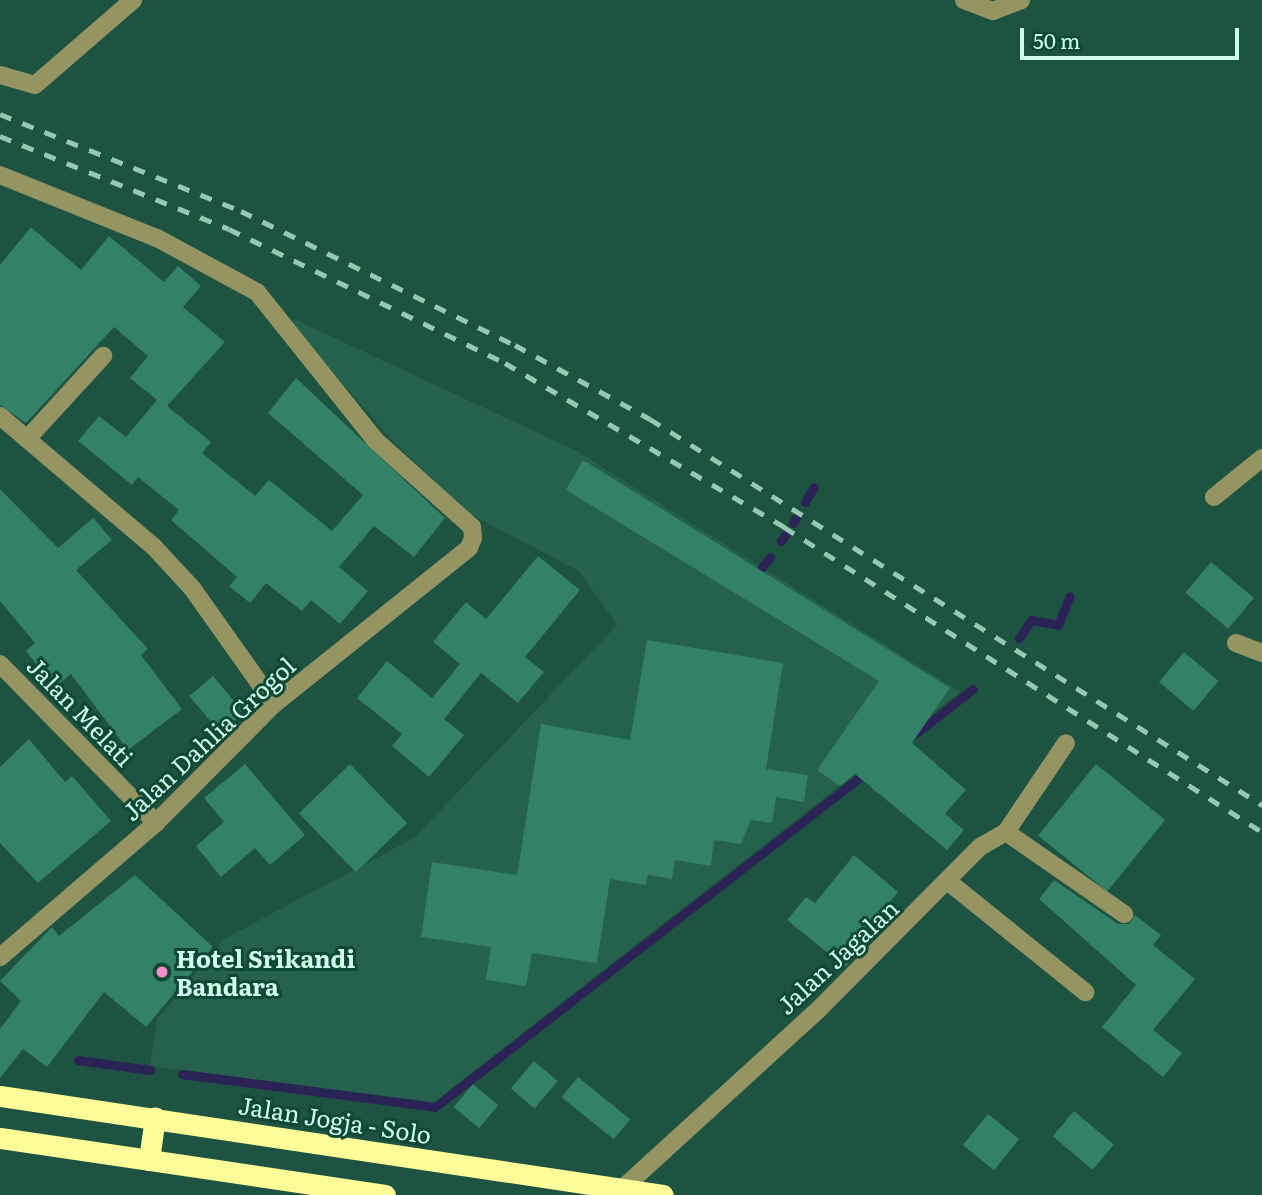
<!DOCTYPE html>
<style>
body{margin:0}
#map{position:relative;width:1262px;height:1195px;overflow:hidden;background:#1d5340;font-family:Literata,serif}
div>[style]{position:absolute}
[style*='--x']{left:calc(var(--x)*1px);top:calc(var(--y)*1px);width:calc(var(--w)*1px);rotate:calc(var(--a)*1deg)}
.built>*{inset:0;background:#25614c}
.stream>*{height:9px;margin:-4.5px;padding:0 4.5px;transform-origin:4.5px;border-radius:4.5px;background:#2b2356}
.building>*{inset:0;background:#338166;transform-origin:0 0}
.minor>*{height:18px;margin:-9px;padding:0 9px;transform-origin:9px;border-radius:9px;background:#959463}
.highway>*{height:21px;margin:-10.5px;padding:0 10.5px;transform-origin:10.5px;border-radius:10.5px;background:#fefb99}
.rail>*{height:5px;margin-top:-2.5px;transform-origin:0;background:repeating-linear-gradient(90deg,#97c8b4 0 12px,transparent 0 24px)}
.dots>*{width:19px;height:19px;translate:-50% -50%;box-sizing:border-box;border:4px solid #0f4835;border-radius:50%}
span{translate:-50% -50%;white-space:nowrap;text-align:center;line-height:1.15;-webkit-text-stroke:6px #0f4835;paint-order:stroke}
.street-label{font-size:24px;color:#d0feea}
.poi-label{font-size:24px;color:#d0feea;font-weight:700}
.left{translate:0 -50%;text-align:left}
.scale{position:absolute;left:1020px;top:28px;width:219px;height:32px;box-sizing:border-box;border:4px solid #d0feea;border-top:0;padding-left:9px;font-size:21px;line-height:24px;white-space:nowrap;color:#d0feea;-webkit-text-stroke:5px #0f4835;paint-order:stroke}
</style>
<div id="map">
<div class="built">
<div style="clip-path:polygon(294px 319px,575px 450px,960px 692px,434px 1102px,150px 1066px,157px 1019px,224px 939px,414px 838px,617px 625px,579px 571px,468px 513px,392px 440px,290px 323px)"></div>
</div>
<div class="stream">
<div style="--x:805;--y:502;--w:17;--a:-59"></div>
<div style="--x:793;--y:523;--w:6;--a:-59"></div>
<div style="--x:781;--y:541;--w:7;--a:-56"></div>
<div style="--x:762;--y:567;--w:13;--a:-51"></div>
<div style="--x:1019;--y:638;--w:22;--a:-56"></div>
<div style="--x:1031;--y:620;--w:27;--a:10"></div>
<div style="--x:1058;--y:625;--w:31;--a:-68"></div>
<div style="--x:915;--y:734;--w:73;--a:-37.8"></div>
<div style="--x:78;--y:1060;--w:73;--a:7.9"></div>
<div style="--x:182;--y:1074;--w:255;--a:7.4"></div>
<div style="--x:435;--y:1107;--w:548;--a:-37.81"></div>
</div>
<div class="building">
<div style="clip-path:polygon(31px 227px,81px 270px,109px 236px,164px 282px,178px 266px,201px 286px,183px 307px,225px 342px,167px 406px,211px 442px,202px 453px,255px 496px,269px 480px,332px 531px,363px 495px,268px 413px,296px 378px,445px 518px,414px 557px,374px 526px,339px 567px,368px 591px,340px 624px,311px 600px,302px 611px,266px 583px,250px 603px,229px 586px,237px 577px,171px 520px,179px 510px,138px 477px,132px 485px,78px 441px,99px 416px,126px 437px,157px 400px,130px 378px,148px 356px,114px 327px,26px 423px,0 405px,0 265px)"></div>
<div style="clip-path:polygon(583px 460px,950px 688px,912px 743px,966px 790px,945px 814px,964px 830px,947px 850px,855px 774px,840px 786px,817px 770px,879px 681px,566px 490px)"></div>
<div style="clip-path:polygon(0 489px,58px 548px,93px 518px,112px 540px,76px 570px,148px 649px,141px 655px,182px 709px,128px 750px,71px 674px,55px 687px,26px 651px,35px 643px,0 601px)"></div>
<div style="clip-path:polygon(538px 556px,580px 590px,525px 657px,544px 672px,518px 703px,481px 673px,444px 719px,464px 735px,429px 777px,392px 746px,402px 734px,357px 698px,387px 661px,432px 698px,460px 664px,433px 642px,466px 602px,486px 619px)"></div>
<div style="left:1211px;top:562px;width:56px;height:40px;rotate:40deg"></div>
<div style="clip-path:polygon(647px 640px,783px 663px,766px 769px,808px 775px,804px 802px,776px 797px,772px 823px,751px 820px,741px 844px,714px 840px,711px 866px,675px 860px,672px 879px,648px 875px,646px 885px,610px 879px,597px 963px,532px 953px,526px 986px,486px 980px,491px 947px,421px 937px,432px 862px,517px 875px,541px 724px,630px 740px)"></div>
<div style="left:1184px;top:652px;width:45px;height:39px;rotate:40deg"></div>
<div style="left:213px;top:676px;width:48px;height:31px;rotate:50deg"></div>
<div style="clip-path:polygon(29px 739px,65px 782px,72px 776px,111px 821px,38px 883px,0 843px,0 767px)"></div>
<div style="clip-path:polygon(245px 764px,305px 835px,270px 865px,255px 848px,221px 877px,196px 846px,224px 822px,204px 798px)"></div>
<div style="left:350px;top:764px;width:82px;height:71px;rotate:46deg"></div>
<div style="left:1096px;top:764px;width:89px;height:92px;rotate:39deg"></div>
<div style="clip-path:polygon(854px 855px,898px 892px,859px 940px,866px 945px,845px 967px,787px 920px,806px 897px,815px 903px)"></div>
<div style="clip-path:polygon(135px 875px,213px 947px,146px 1027px,104px 992px,47px 1067px,23px 1049px,0 1078px,0 1029px,21px 1001px,0 981px,52px 927px,59px 936px)"></div>
<div style="clip-path:polygon(1054px 880px,1118px 924px,1129px 924px,1135px 915px,1161px 935px,1153px 945px,1195px 979px,1153px 1030px,1182px 1053px,1163px 1077px,1102px 1027px,1136px 985px,1039px 899px)"></div>
<div style="left:534px;top:1061px;width:31px;height:36px;rotate:40deg"></div>
<div style="left:578px;top:1077px;width:67px;height:26px;rotate:39deg"></div>
<div style="left:473px;top:1084px;width:33px;height:30px;rotate:40deg"></div>
<div style="left:1074px;top:1111px;width:52px;height:33px;rotate:40deg"></div>
<div style="left:988px;top:1114px;width:40px;height:40px;rotate:39deg"></div>
</div>
<div class="minor">
<div style="--x:964;--y:0;--w:31;--a:21"></div>
<div style="--x:993;--y:11;--w:30;--a:-21"></div>
<div style="--x:0;--y:75;--w:36;--a:16"></div>
<div style="--x:35;--y:85;--w:130;--a:-40.9"></div>
<div style="--x:0;--y:175;--w:169;--a:21.9"></div>
<div style="--x:157;--y:238;--w:114;--a:28.4"></div>
<div style="--x:257;--y:292;--w:189;--a:51.4"></div>
<div style="--x:375;--y:440;--w:130;--a:41.9"></div>
<div style="--x:472;--y:527;--w:11;--a:85"></div>
<div style="--x:473;--y:538;--w:11;--a:112"></div>
<div style="--x:469;--y:548;--w:250;--a:141.3"></div>
<div style="--x:274;--y:704;--w:168;--a:134.8"></div>
<div style="--x:156;--y:823;--w:206;--a:139.3"></div>
<div style="--x:0;--y:416;--w:202;--a:40.4"></div>
<div style="--x:154;--y:547;--w:56;--a:47.2"></div>
<div style="--x:192;--y:588;--w:142;--a:54.7"></div>
<div style="--x:27;--y:439;--w:113;--a:-47.5"></div>
<div style="--x:1214;--y:497;--w:62;--a:-39.1"></div>
<div style="--x:1236;--y:643;--w:28;--a:21"></div>
<div style="--x:0;--y:664;--w:223;--a:45.5"></div>
<div style="--x:1006;--y:832;--w:144;--a:34.8"></div>
<div style="--x:950;--y:883;--w:174;--a:38.9"></div>
<div style="--x:622;--y:1189;--w:267;--a:-42.4"></div>
<div style="--x:819;--y:1009;--w:228;--a:-45.2"></div>
<div style="--x:980;--y:847;--w:30;--a:-30"></div>
<div style="--x:1006;--y:832;--w:107;--a:-56"></div>
</div>
<div class="highway">
<div style="--x:0;--y:1096;--w:670;--a:8.49"></div>
<div style="--x:0;--y:1138;--w:389;--a:8.4"></div>
<div style="--x:149;--y:1160;--w:43;--a:-82.1"></div>
</div>
<div class="rail">
<div style="--x:0;--y:114;--w:260;--a:21.9"></div>
<div style="--x:241;--y:211;--w:305;--a:26.1"></div>
<div style="--x:515;--y:345;--w:154;--a:28.7"></div>
<div style="--x:650;--y:419;--w:724;--a:32.24"></div>
<div style="--x:0;--y:136;--w:247;--a:22.1"></div>
<div style="--x:229;--y:229;--w:307;--a:25.9"></div>
<div style="--x:505;--y:363;--w:324;--a:30.4"></div>
<div style="--x:784;--y:527;--w:567;--a:32.54"></div>
</div>
<div class="dots">
<div style="left:162px;top:972px;background:#f98fca"></div>
</div>
<div class="street-label">
<span style="left:81px;top:711px;rotate:46deg">Jalan Melati</span>
<span style="left:208px;top:738px;rotate:-43deg">Jalan Dahlia Grogol</span>
<span style="left:837px;top:956px;rotate:-43deg">Jalan Jagalan</span>
<span style="left:335px;top:1119px;rotate:9deg">Jalan Jogja - Solo</span>
</div>
<div class="poi-label">
<span class="left" style="left:176px;top:972px">Hotel Srikandi<br>Bandara</span>
</div>
<div class="scale">50 m</div>
</div>
